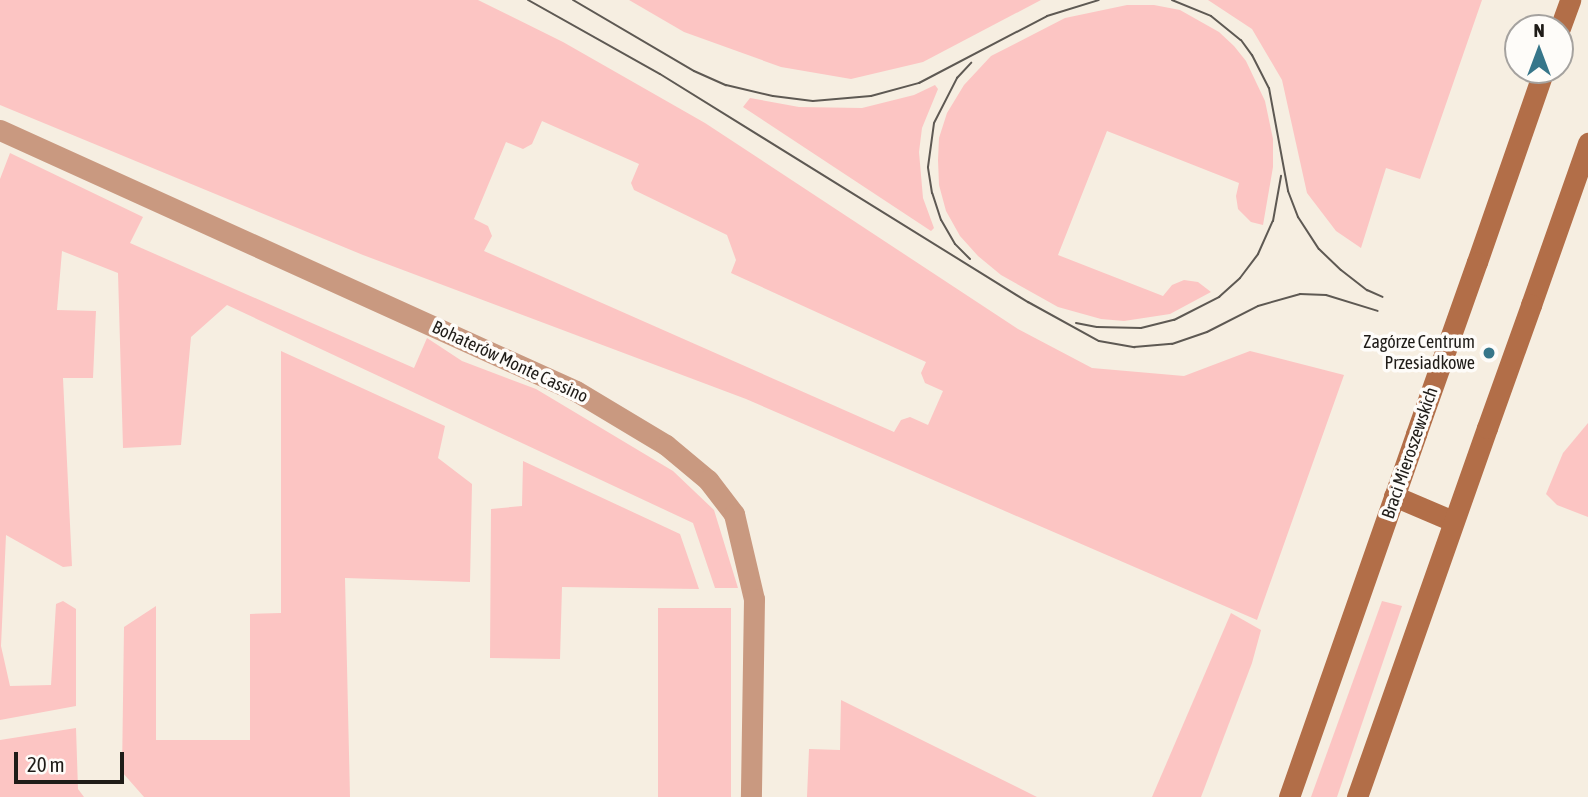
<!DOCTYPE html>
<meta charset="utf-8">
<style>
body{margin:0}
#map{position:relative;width:1588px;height:797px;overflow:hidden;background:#f6eee1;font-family:"Asap Condensed",sans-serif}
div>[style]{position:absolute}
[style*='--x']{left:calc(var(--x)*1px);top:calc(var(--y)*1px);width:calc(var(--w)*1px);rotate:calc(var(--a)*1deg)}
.green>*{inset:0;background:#fcc5c3;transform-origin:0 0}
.street>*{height:21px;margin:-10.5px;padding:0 10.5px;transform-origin:10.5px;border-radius:10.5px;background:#c99980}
.secondary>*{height:21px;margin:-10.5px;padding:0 10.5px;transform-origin:10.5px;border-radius:10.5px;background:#b26e48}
.tram>*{height:2px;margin:-1px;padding:0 1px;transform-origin:1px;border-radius:1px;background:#5e5953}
.secondary-bridge>*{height:21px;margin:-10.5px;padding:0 10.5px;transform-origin:10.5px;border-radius:10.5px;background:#b26e48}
.dots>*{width:19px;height:19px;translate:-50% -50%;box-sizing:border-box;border:4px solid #fefcf9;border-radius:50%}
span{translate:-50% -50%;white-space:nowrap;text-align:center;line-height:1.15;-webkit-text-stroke:7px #fefcf9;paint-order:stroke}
.poi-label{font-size:18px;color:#1f1c18}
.right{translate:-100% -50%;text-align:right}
.street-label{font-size:18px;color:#1f1c18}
.north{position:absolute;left:1504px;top:14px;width:70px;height:70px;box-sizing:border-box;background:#fefcf9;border:2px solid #a5a29f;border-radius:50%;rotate:0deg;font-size:19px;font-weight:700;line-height:28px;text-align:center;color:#1f1c18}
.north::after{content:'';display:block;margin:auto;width:24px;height:32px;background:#37768a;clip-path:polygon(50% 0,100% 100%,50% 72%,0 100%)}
.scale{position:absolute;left:14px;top:752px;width:110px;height:32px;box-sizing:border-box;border:4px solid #1f1c18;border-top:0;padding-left:9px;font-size:21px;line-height:24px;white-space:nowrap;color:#1f1c18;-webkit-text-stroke:5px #fefcf9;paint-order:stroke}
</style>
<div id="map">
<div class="green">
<div style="clip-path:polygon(evenodd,0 0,478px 0,563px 42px,705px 123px,1018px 329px,1092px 368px,1184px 376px,1250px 351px,1344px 375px,1257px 620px,746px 399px,363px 255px,0 105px,0 0,542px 121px,639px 164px,631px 183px,634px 190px,727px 235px,736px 260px,731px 273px,926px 362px,921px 373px,925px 383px,943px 391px,928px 425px,910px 417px,901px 420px,894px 432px,484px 251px,492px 236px,488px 226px,474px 219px,506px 142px,523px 149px,532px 144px,542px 121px)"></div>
<div style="clip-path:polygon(629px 0,1041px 0,923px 62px,851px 79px,781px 67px,684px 32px)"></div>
<div style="clip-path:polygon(1208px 0,1482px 0,1420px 179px,1386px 168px,1361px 248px,1336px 231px,1307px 193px,1282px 80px,1252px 29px)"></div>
<div style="clip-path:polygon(1127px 5px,1154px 5px,1180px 10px,1219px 32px,1234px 46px,1246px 61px,1265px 101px,1273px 139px,1273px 167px,1263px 225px,1251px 222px,1238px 209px,1236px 196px,1239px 183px,1107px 131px,1058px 255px,1163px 296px,1172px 285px,1184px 280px,1198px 282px,1211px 292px,1170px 314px,1124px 321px,1101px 319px,1058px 307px,1001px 275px,978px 256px,960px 236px,946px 211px,939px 185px,938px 160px,939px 138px,947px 113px,964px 85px,991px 56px,1065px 18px)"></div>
<div style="clip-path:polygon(935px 85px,938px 89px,922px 128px,919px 152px,923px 198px,934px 228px,931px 231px,743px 107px,750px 98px,799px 107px,862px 108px,914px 95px)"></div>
<div style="clip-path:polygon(10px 153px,143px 217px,130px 243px,414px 368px,427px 338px,462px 361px,536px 389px,673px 471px,714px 510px,738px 588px,715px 588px,693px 523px,227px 305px,191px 337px,181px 445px,123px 448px,118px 273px,62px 251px,57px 310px,96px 311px,93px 378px,63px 378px,72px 566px,63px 567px,6px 535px,1px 646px,10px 686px,51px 685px,56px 604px,63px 601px,76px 609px,76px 706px,0 720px,0 179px)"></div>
<div style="clip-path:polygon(281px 351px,445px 426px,438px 458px,472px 484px,470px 582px,345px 578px,350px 797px,144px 797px,122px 772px,124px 627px,156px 606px,156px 740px,250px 740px,250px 614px,281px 613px)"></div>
<div style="clip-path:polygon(1588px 423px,1588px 517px,1557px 505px,1546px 494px,1563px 453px)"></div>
<div style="clip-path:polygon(523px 461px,680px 534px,699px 589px,562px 587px,560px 659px,490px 658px,491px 509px,522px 506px)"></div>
<div style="clip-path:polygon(1382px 601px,1402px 606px,1337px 797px,1311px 797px)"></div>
<div style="left:658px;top:608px;width:73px;height:189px"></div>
<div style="clip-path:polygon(1231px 613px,1261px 630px,1252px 663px,1201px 797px,1152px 797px)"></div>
<div style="clip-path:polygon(841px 700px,1037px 797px,807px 797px,809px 749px,840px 750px)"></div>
<div style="clip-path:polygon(76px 728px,78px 789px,84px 797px,0 797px,0 740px)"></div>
</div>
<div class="street">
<div style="--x:0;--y:130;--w:632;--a:24.38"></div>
<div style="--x:576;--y:391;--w:105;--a:31"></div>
<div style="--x:666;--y:445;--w:55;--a:39.8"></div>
<div style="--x:708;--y:480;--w:43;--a:52.6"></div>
<div style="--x:734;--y:514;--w:87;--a:76.8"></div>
<div style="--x:754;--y:599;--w:198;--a:90.9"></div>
</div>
<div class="secondary">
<div style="--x:1560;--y:28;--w:30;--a:-70"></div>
<div style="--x:1477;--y:262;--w:203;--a:-70.8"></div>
<div style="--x:1531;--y:305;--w:172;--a:-70.6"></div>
<div style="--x:1394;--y:496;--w:64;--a:23"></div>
<div style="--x:1289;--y:797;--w:385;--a:-70.7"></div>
<div style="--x:1357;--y:797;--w:391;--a:-70.6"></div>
</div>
<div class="tram">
<div style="--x:528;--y:0;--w:151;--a:29.3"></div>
<div style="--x:660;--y:74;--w:433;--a:31.8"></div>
<div style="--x:1028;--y:302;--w:81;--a:28.8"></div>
<div style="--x:1099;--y:341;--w:36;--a:10"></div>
<div style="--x:1134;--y:347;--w:38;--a:-5"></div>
<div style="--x:1172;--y:344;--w:37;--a:-19"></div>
<div style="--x:1207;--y:332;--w:57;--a:-27"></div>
<div style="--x:1258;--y:306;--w:44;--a:-15.9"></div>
<div style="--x:1300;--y:294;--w:26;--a:2"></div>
<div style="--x:1326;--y:295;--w:54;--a:17.1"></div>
<div style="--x:573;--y:0;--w:140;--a:30.4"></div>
<div style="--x:694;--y:71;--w:35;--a:24"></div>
<div style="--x:726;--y:85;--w:48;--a:13.2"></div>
<div style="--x:773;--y:96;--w:40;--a:7.1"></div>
<div style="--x:813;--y:101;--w:58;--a:-4.9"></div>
<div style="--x:871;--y:96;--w:50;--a:-15.2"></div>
<div style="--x:919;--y:83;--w:144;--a:-27.6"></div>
<div style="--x:1047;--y:16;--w:54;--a:-17.1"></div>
<div style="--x:1172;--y:0;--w:42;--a:22.3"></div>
<div style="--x:1211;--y:16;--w:38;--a:39"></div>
<div style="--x:1241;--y:40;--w:19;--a:54"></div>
<div style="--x:1252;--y:55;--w:37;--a:63"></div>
<div style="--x:1269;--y:88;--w:105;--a:79.5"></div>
<div style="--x:1288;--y:191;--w:28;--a:69"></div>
<div style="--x:1298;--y:217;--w:38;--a:57"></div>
<div style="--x:1319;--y:249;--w:30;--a:44"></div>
<div style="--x:1341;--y:270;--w:33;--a:38"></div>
<div style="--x:1367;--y:290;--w:17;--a:24"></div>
<div style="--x:970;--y:259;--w:21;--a:-135"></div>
<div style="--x:955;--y:244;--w:28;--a:-120"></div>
<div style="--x:941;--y:220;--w:28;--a:-108"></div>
<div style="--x:932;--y:193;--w:26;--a:-99"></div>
<div style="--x:928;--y:167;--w:44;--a:-82.2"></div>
<div style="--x:934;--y:123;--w:51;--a:-62.9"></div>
<div style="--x:957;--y:78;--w:21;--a:-47"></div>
<div style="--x:1076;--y:323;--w:21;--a:11"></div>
<div style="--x:1097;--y:327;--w:44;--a:1.3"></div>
<div style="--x:1141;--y:328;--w:34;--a:-14"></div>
<div style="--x:1174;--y:320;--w:51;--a:-27.1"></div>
<div style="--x:1219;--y:297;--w:28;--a:-42"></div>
<div style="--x:1240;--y:278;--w:30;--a:-53"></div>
<div style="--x:1258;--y:254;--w:36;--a:-66"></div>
<div style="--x:1273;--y:221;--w:46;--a:-79.9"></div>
</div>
<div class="secondary-bridge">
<div style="--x:1487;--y:428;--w:131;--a:-70.3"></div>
<div style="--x:1416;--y:434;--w:182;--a:-70.5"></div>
</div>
<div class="dots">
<div style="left:1489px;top:353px;background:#37768a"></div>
</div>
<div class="poi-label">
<span class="right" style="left:1475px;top:353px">Zagórze Centrum<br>Przesiadkowe</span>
</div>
<div class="street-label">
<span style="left:510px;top:362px;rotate:25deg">Bohaterów Monte Cassino</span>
<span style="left:1410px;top:453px;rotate:-71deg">Braci Mieroszewskich</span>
</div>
<div class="north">N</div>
<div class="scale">20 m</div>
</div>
